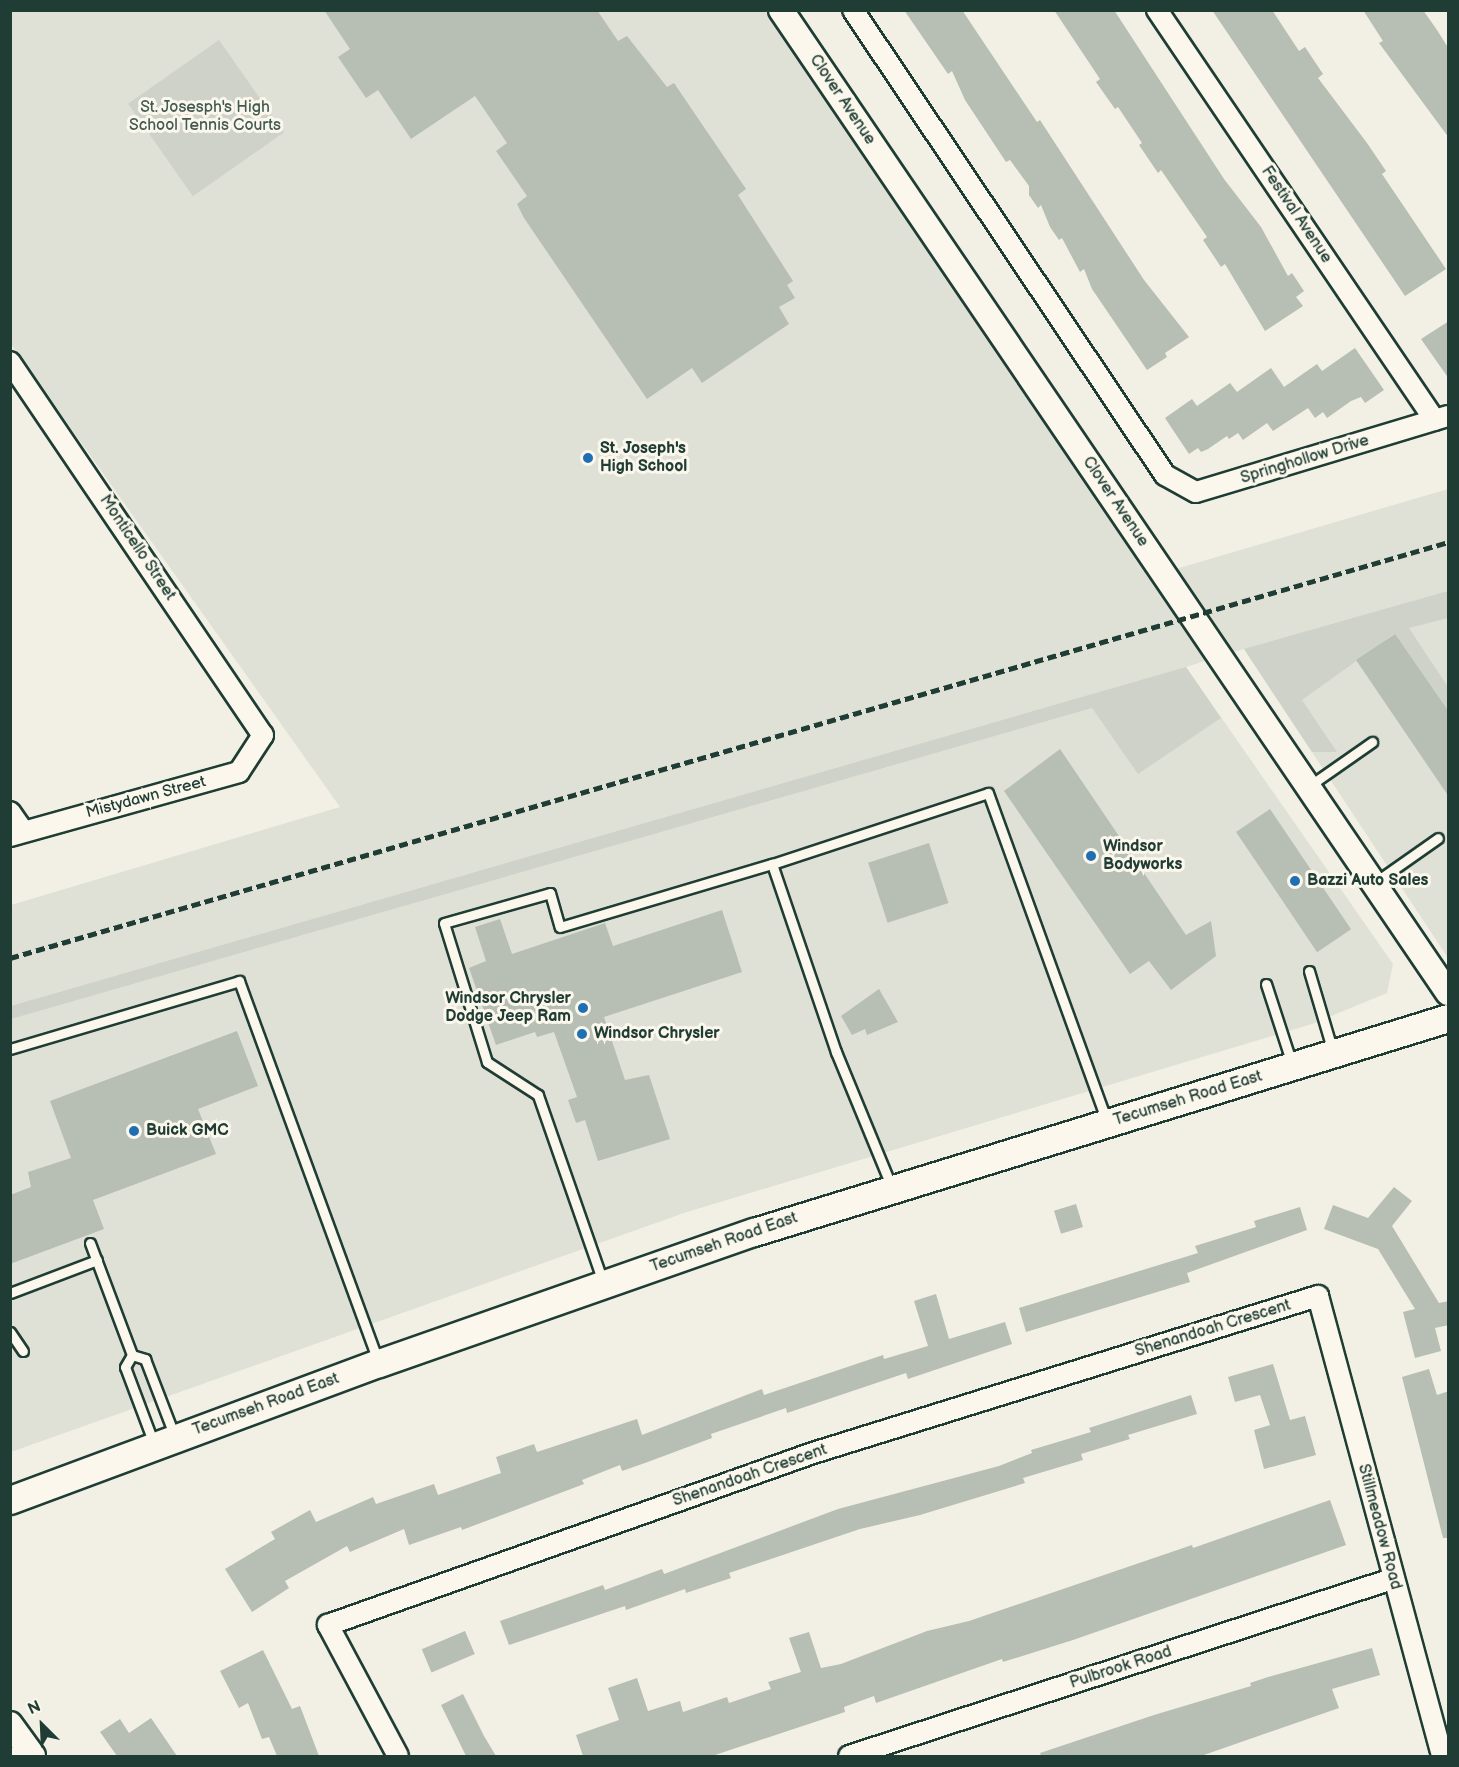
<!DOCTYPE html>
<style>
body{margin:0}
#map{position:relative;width:1459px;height:1767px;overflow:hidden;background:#f2f0e5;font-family:"Balsamiq Sans",sans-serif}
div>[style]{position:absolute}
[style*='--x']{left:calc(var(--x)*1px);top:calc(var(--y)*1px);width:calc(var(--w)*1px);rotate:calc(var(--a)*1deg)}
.built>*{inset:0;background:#e0e1d6}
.green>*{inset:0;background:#cfd2c8;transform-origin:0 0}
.building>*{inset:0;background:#b7beb3;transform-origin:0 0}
.roads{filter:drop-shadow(2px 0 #1f3d34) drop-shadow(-2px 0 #1f3d34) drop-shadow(0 2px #1f3d34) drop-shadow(0 -2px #1f3d34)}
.service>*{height:9px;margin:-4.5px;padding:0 4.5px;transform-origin:4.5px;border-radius:4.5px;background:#fbf7ec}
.minor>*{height:20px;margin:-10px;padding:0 10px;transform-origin:10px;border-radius:10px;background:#fbf7ec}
.tertiary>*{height:24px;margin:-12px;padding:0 12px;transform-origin:12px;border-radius:12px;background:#fbf7ec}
.secondary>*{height:27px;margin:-13.5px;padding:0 13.5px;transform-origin:13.5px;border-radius:13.5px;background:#fbf7ec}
.rail>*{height:4.5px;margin-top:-2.25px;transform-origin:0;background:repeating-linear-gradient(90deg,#1f3d34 0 9px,transparent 0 13.5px)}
.dots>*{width:16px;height:16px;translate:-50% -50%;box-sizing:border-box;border:3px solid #fbf7ec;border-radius:50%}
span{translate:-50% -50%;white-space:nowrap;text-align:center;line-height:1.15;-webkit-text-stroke:6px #fbf7ec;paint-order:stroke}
.street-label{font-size:16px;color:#1f3d34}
.park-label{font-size:16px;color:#425b52}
.poi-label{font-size:16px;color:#1f3d34;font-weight:700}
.left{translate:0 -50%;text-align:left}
.right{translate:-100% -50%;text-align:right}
.frame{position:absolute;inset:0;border:12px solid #1f3d34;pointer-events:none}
.north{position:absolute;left:12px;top:1695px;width:60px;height:60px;-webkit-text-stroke:4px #fbf7ec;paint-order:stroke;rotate:336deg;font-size:16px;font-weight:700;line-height:24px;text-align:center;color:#1f3d34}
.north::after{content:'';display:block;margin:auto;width:21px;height:27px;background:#1f3d34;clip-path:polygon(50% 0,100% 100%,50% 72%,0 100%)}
</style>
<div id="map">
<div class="built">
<div style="clip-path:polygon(11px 11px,779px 11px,1162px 573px,1448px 489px,1448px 958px,1244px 649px,1186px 667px,1393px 964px,1387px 993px,1312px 1024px,687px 1212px,11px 1452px,11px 905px,340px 807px,11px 344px)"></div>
</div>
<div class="green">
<div style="left:219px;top:40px;width:113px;height:111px;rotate:55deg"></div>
<div style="clip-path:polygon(1448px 591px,1448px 618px,1409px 628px,1448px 687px,1448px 712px,1394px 634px,1302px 700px,1337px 752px,1312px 752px,1244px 649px)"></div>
<div style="clip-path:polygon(1186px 667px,1221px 718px,1138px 774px,1092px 708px,11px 1019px,11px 1006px)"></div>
</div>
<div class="building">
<div style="clip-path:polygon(324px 10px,597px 10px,618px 41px,627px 36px,667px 87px,674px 83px,746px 189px,738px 195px,793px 281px,787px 285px,795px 298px,779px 307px,789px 324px,702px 383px,692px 368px,647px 399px,524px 218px,517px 204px,527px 196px,496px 151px,507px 143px,475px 96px,411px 139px,378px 90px,366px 98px,338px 57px,350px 49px)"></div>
<div style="clip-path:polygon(904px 10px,962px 10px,1037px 122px,1040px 120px,1144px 280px,1189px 337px,1165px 353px,1167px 357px,1147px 370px,1092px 289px,1084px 269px,1080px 272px,1062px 238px,1059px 240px,1050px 227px,1041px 205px,1038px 208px,1029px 195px,1029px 186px,1010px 160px,1006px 162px,965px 100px,952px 71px,948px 74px)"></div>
<div style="clip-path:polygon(1054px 10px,1114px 10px,1224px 179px,1261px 227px,1288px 276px,1292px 273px,1304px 291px,1296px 297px,1303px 306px,1265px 331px,1225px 264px,1221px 267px,1203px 240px,1207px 237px,1161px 170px,1158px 173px,1139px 145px,1142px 143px,1118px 107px,1115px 109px,1096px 82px,1100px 79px)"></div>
<div style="clip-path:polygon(1212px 10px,1272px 10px,1299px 51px,1305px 47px,1323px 74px,1318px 78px,1367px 143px,1386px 171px,1382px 174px,1446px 269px,1405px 296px)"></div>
<div style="clip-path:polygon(1363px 10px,1423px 10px,1437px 30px,1449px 49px,1449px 138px,1379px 43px,1383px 41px)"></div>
<div style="clip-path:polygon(1449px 321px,1449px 379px,1421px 339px)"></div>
<div style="clip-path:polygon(1355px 348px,1384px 390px,1365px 403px,1361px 397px,1351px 401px,1327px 418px,1323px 412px,1315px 418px,1308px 408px,1273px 431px,1267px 423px,1243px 440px,1238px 433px,1229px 439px,1227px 436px,1208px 449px,1201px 452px,1198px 448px,1189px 454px,1165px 418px,1192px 399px,1197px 406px,1230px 383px,1237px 392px,1271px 368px,1284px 387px,1317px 364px,1322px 371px)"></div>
<div style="clip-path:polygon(1395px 634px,1449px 712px,1449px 797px,1356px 660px)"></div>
<div style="clip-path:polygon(1060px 749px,1186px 935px,1211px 921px,1216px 956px,1171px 990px,1149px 961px,1130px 974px,1004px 791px)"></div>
<div style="left:1270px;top:809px;width:145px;height:41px;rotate:56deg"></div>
<div style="left:929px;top:843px;width:63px;height:64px;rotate:72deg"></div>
<div style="clip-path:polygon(722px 910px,742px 972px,604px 1017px,625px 1080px,649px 1075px,670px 1139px,598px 1161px,585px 1120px,576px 1123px,568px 1100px,577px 1097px,554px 1032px,537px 1037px,535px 1032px,496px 1045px,469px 968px,486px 961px,475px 927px,500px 919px,512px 954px,605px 923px,613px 946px)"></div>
<div style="clip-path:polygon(879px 989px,898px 1022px,867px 1035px,865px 1029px,852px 1035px,841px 1016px)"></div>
<div style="clip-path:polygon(237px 1031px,258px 1086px,198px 1109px,216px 1154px,93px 1200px,104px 1229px,10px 1264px,10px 1195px,31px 1187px,28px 1172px,71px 1158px,50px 1101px)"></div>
<div style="clip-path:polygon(1394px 1187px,1412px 1201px,1392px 1226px,1439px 1303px,1449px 1301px,1449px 1325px,1435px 1328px,1441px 1351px,1415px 1358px,1403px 1312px,1415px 1309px,1378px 1249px,1324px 1229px,1333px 1205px,1368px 1218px)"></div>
<div style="left:1076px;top:1204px;width:24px;height:23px;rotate:73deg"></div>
<div style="clip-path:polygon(1300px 1207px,1307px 1230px,1187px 1273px,1190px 1282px,1026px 1332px,1019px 1308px,1198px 1253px,1195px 1246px,1256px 1227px,1254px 1221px)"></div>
<div style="clip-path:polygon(936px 1294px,949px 1339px,1005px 1322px,1012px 1344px,908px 1379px,906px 1373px,787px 1413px,786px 1408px,711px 1434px,712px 1438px,645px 1463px,622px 1471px,620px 1465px,582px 1480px,584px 1484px,462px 1530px,461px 1527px,409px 1545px,404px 1529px,350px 1552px,347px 1546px,285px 1581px,289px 1588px,252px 1612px,225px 1569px,275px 1539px,271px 1532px,310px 1510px,316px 1522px,373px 1497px,376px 1504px,434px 1484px,438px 1495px,501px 1473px,496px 1457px,534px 1444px,537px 1452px,637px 1419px,642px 1435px,762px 1389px,764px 1395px,883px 1355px,884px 1359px,928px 1346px,914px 1301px)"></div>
<div style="clip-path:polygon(1273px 1364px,1290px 1420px,1305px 1416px,1316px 1455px,1264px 1469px,1254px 1430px,1270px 1425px,1260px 1395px,1235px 1402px,1228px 1377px)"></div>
<div style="clip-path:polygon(1429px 1369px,1437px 1395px,1449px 1391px,1449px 1538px,1443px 1538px,1402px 1377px)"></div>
<div style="clip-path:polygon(1191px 1395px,1197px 1414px,1128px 1435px,1130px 1439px,1081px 1454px,1083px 1460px,1023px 1478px,1025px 1483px,920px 1515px,860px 1529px,729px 1573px,731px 1578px,686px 1593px,685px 1589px,626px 1610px,625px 1606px,509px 1645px,500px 1621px,603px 1585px,605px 1590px,662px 1569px,664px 1574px,838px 1509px,999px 1466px,1032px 1453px,1031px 1450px,1091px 1432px,1089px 1428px)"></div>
<div style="clip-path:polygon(1330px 1500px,1346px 1545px,1073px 1640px,1003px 1662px,1002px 1659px,876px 1703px,874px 1696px,844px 1707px,845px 1712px,712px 1756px,583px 1756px,576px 1735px,619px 1720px,608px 1688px,637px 1678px,648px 1711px,680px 1701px,683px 1712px,727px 1697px,729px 1703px,771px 1689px,768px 1682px,801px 1672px,789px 1638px,809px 1632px,821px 1668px,841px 1664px,927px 1631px,969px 1621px,1192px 1545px,1193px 1548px)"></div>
<div style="left:465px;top:1631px;width:25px;height:47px;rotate:67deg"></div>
<div style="clip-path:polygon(1372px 1648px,1380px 1675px,1332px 1689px,1339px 1708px,1201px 1756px,1041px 1756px,1040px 1753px,1154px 1715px,1251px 1686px,1250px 1683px,1268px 1677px)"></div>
<div style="clip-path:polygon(263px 1650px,292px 1709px,300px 1706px,319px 1756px,277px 1756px,269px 1737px,262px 1739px,248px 1703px,239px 1708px,220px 1671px)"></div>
<div style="clip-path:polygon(463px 1694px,484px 1736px,496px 1756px,466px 1756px,441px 1705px)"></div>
<div style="clip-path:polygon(151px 1718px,177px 1756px,117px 1756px,100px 1732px,120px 1719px,129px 1733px)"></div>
</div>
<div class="roads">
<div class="service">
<div style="--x:1309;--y:786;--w:77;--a:-34.9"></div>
<div style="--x:772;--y:864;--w:227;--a:-18.2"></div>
<div style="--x:988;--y:793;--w:349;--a:70.1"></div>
<div style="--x:1374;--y:883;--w:78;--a:-35.1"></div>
<div style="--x:1309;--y:971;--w:84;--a:73.5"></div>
<div style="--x:1266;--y:984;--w:84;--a:72"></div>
<div style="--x:10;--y:1049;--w:239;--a:-16.5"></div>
<div style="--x:239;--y:981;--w:404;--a:69.9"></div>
<div style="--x:90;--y:1243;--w:120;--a:69.4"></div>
<div style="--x:603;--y:1282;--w:198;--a:-109.2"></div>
<div style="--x:538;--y:1095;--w:61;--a:-147.1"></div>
<div style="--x:487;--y:1062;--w:145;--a:-107.2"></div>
<div style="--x:444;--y:923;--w:110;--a:-15.8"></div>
<div style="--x:550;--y:893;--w:35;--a:74"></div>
<div style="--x:560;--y:927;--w:221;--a:-16.6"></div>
<div style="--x:772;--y:864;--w:199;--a:71.2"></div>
<div style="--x:836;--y:1052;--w:147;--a:67.6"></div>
<div style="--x:10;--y:1293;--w:93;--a:-20.8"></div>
<div style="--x:10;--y:1332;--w:23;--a:56"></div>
<div style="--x:154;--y:1444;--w:82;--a:-110.6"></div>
<div style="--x:125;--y:1367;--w:14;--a:-60"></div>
<div style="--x:132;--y:1355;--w:14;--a:17"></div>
<div style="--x:145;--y:1359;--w:84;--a:69"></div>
<div style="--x:10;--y:1754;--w:18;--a:-34"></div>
</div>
<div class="minor">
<div style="--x:853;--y:10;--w:560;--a:56.14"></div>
<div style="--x:1165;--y:475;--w:35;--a:29"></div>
<div style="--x:1196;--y:492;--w:263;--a:-16.8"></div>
<div style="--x:1157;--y:10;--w:495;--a:55.9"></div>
<div style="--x:10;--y:362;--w:451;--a:55.9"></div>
<div style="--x:263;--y:735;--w:44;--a:123"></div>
<div style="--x:239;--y:772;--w:238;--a:164.4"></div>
<div style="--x:10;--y:812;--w:24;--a:55"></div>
<div style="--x:398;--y:1756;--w:149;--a:-118.1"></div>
<div style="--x:328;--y:1625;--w:515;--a:-19.53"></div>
<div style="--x:813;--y:1453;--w:529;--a:-17.27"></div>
<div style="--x:1318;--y:1296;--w:476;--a:74.9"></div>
<div style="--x:849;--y:1756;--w:571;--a:-18.05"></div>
</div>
<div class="tertiary">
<div style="--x:781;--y:10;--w:1188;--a:55.84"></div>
<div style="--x:10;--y:1724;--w:39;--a:54"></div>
</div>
<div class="secondary">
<div style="--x:10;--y:1500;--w:394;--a:-20.4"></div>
<div style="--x:379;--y:1363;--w:397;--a:-19.3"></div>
<div style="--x:754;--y:1232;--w:726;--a:-17.14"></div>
</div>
</div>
<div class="rail">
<div style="--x:10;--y:958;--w:1497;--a:-16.13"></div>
</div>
<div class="dots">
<div style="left:588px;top:458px;background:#1f6fb2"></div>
<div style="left:1091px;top:856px;background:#1f6fb2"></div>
<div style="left:1295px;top:881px;background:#1f6fb2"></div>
<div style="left:583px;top:1008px;background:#1f6fb2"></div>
<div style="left:582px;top:1034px;background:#1f6fb2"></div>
<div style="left:134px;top:1131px;background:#1f6fb2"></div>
</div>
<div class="street-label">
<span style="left:842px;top:100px;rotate:56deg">Clover Avenue</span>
<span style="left:1296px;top:215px;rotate:56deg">Festival Avenue</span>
<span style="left:1305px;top:460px;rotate:-17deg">Springhollow Drive</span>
<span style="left:1115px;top:502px;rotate:56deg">Clover Avenue</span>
<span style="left:137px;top:548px;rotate:56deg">Monticello Street</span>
<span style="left:146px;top:798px;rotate:-15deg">Mistydawn Street</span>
<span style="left:1188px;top:1099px;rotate:-17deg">Tecumseh Road East</span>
<span style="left:724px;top:1243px;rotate:-19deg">Tecumseh Road East</span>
<span style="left:1213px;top:1329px;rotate:-17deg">Shenandoah Crescent</span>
<span style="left:266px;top:1405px;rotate:-20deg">Tecumseh Road East</span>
<span style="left:750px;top:1476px;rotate:-19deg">Shenandoah Crescent</span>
<span style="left:1379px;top:1527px;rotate:75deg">Stillmeadow Road</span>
<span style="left:1121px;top:1668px;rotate:-18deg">Pulbrook Road</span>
</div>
<div class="park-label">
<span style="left:205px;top:117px">St. Josesph's High<br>School Tennis Courts</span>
</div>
<div class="poi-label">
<span class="left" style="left:600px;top:458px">St. Joseph's<br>High School</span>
<span class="left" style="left:1103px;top:856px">Windsor<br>Bodyworks</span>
<span class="left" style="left:1307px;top:881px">Bazzi Auto Sales</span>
<span class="right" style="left:571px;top:1008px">Windsor Chrysler<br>Dodge Jeep Ram</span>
<span class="left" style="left:594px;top:1034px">Windsor Chrysler</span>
<span class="left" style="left:146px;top:1131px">Buick GMC</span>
</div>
<div class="frame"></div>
<div class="north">N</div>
</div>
